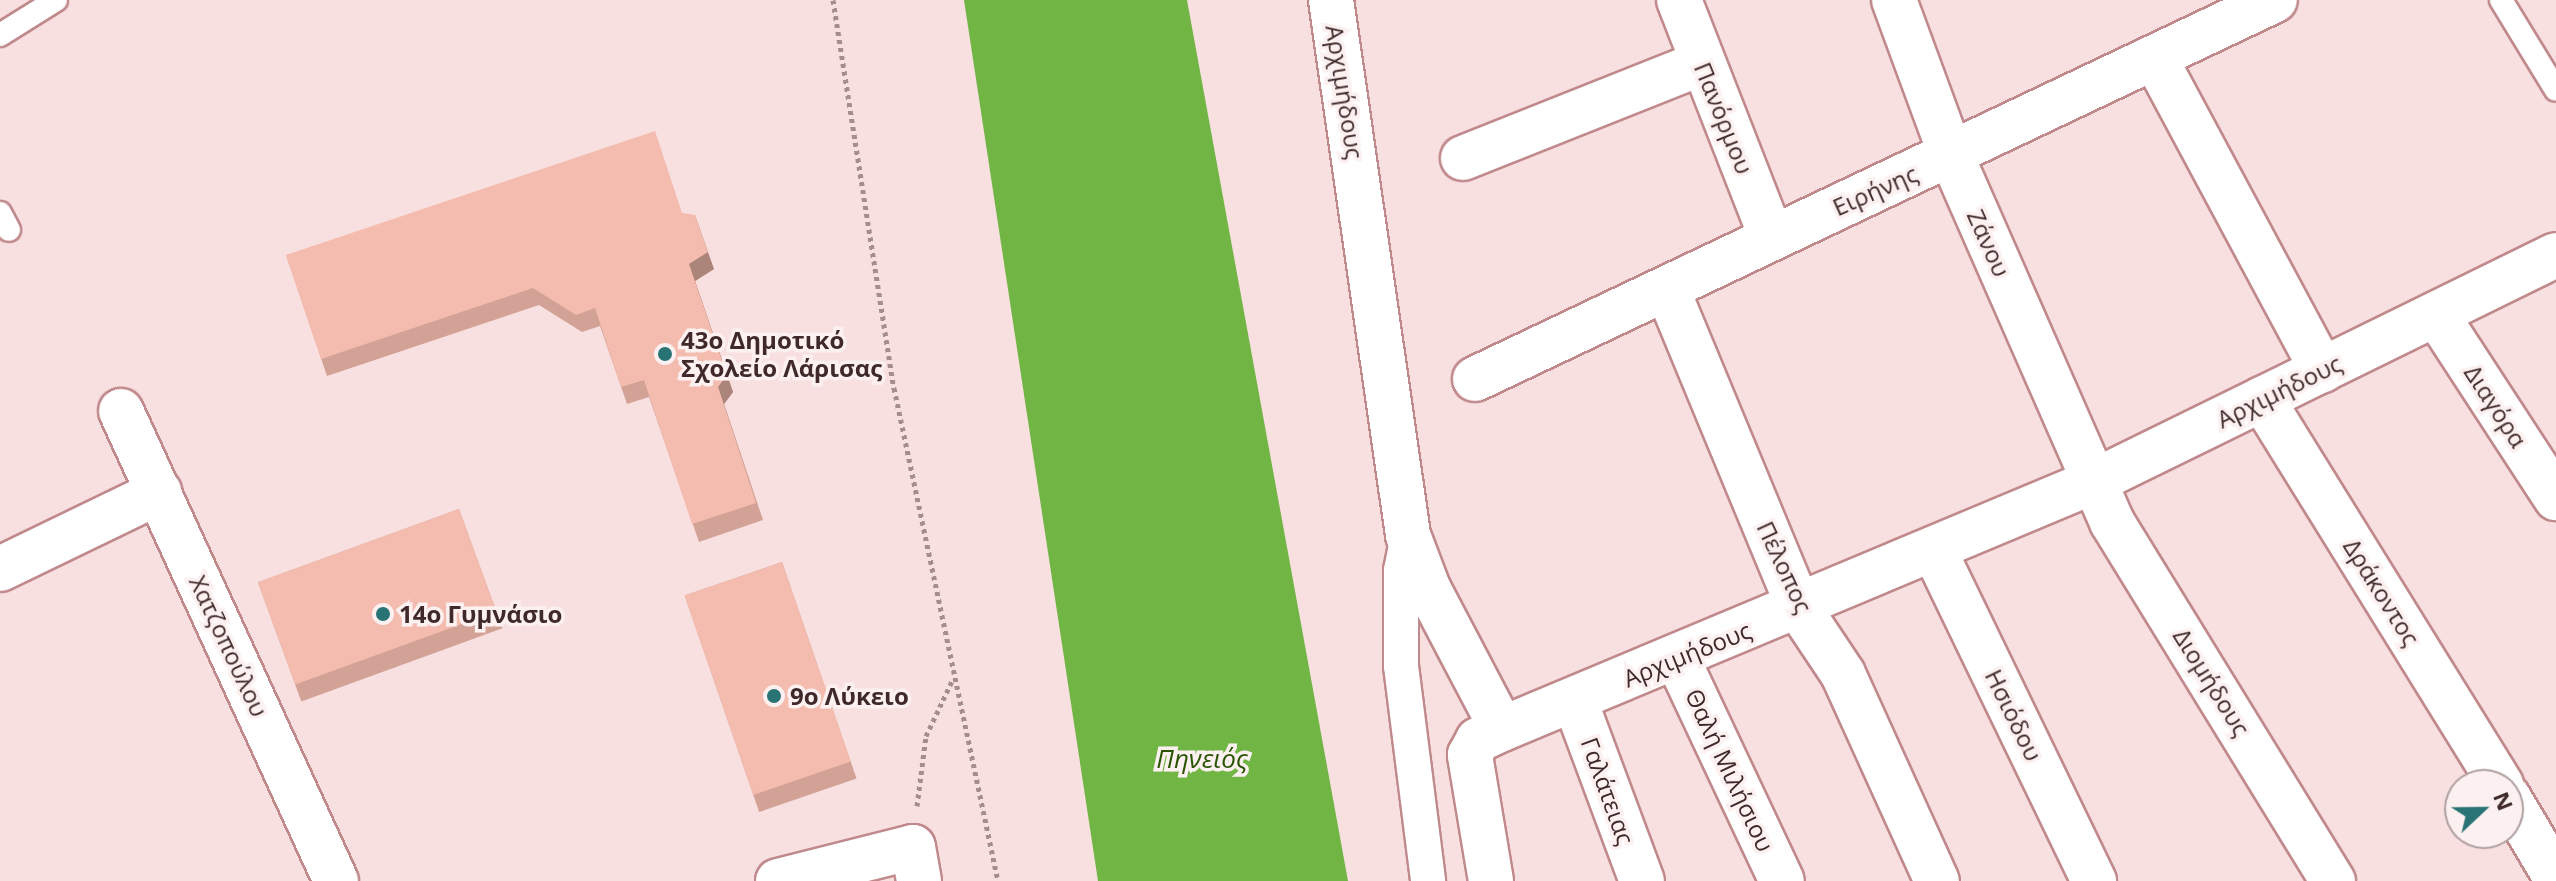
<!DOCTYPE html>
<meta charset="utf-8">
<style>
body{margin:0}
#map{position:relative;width:2556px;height:881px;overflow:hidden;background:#f8dfe0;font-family:"Open Sans",sans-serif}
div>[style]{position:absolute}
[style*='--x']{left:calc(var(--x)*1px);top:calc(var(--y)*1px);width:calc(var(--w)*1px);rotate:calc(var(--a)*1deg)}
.water>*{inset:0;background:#71b545}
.path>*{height:5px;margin-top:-2.5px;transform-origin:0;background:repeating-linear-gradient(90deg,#a58d8e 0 4px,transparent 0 8px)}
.roads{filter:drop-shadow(2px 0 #c0898c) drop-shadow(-2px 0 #c0898c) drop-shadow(0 2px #c0898c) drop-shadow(0 -2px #c0898c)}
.service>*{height:22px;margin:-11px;padding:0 11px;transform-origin:11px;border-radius:11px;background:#fff}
.pedestrian>*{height:34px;margin:-17px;padding:0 17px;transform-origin:17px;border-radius:17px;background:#fff}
.minor>*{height:44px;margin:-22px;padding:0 22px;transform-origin:22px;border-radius:22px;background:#fff}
.wall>*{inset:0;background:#d2a296;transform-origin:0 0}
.shaded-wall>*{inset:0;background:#ab847a}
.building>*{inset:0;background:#f4bcae;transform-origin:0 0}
.dots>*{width:22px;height:22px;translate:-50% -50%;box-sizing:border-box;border:4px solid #fcf0f0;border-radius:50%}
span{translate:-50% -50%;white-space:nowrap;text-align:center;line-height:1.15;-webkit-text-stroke:7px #fcf0f0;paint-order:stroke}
.street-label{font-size:24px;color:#3f292a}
.poi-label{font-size:24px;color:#3f292a;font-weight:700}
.left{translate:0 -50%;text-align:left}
.water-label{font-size:26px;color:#295503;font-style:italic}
.north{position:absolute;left:2444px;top:769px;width:80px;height:80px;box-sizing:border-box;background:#fcf0f0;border:2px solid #b0a0a1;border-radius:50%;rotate:68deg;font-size:22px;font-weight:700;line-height:32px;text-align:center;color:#3f292a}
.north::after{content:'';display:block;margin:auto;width:28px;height:36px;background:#297374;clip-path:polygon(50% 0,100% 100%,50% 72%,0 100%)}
</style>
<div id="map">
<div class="water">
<div style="clip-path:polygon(964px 0,1187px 0,1348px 881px,1098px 881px)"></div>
</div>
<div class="path">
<div style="--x:833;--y:0;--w:393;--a:81.1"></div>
<div style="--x:894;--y:388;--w:504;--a:78.09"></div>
<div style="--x:917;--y:806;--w:71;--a:-82.7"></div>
<div style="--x:926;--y:736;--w:63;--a:-64.7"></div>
</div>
<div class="roads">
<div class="service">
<div style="--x:2501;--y:0;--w:105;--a:58.6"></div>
<div style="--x:0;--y:35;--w:66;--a:-32"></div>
<div style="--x:0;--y:213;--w:19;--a:62"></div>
</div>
<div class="pedestrian">
<div style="--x:1408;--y:535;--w:36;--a:101"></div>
<div style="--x:1401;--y:570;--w:96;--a:90"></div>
<div style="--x:1401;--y:666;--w:217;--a:82.8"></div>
</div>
<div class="minor">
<div style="--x:1331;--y:0;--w:541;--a:81.81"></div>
<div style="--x:1408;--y:535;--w:57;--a:69.3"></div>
<div style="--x:1428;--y:588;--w:159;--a:62.3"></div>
<div style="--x:1502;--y:729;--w:645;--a:-22.71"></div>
<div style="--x:2097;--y:480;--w:511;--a:-26.11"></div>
<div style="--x:1679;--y:0;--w:253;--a:68.7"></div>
<div style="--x:1894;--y:0;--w:165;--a:69.8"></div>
<div style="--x:1951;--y:155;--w:401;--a:66.3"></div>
<div style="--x:2112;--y:522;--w:422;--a:58.4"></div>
<div style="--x:2156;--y:60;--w:352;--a:61.8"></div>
<div style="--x:1463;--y:158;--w:257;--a:-21.7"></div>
<div style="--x:1667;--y:289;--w:345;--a:67.5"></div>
<div style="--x:1799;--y:608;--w:79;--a:56.3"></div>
<div style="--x:1843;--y:674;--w:227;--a:65.6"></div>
<div style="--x:2436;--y:314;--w:220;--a:56.9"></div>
<div style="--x:1475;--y:379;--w:885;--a:-25.35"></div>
<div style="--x:2262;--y:399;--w:454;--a:58.2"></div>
<div style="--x:121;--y:411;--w:517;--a:65.42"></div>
<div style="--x:1934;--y:550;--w:368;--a:64.2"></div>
<div style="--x:0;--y:569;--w:177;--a:-25.8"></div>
<div style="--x:1677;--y:658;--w:246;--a:64.8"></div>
<div style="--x:1575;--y:701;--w:192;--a:69.6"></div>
<div style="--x:2508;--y:797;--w:94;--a:59.3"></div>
<div style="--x:778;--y:881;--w:139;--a:-14.1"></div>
<div style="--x:913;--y:847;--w:35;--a:80"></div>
<div style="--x:1491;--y:881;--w:128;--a:-99.5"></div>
<div style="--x:1470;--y:755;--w:17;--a:-62"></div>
<div style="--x:1478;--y:740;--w:26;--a:-25"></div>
</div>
</div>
<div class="wall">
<div style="clip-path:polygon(683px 213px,714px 269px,695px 281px,733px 392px,724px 404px,763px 520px,699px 542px,649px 397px,627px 404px,600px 326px,582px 332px,539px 305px,327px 376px,286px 255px)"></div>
<div style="left:459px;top:509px;width:127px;height:214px;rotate:70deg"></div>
<div style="left:782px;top:562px;width:229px;height:103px;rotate:71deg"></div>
</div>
<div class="shaded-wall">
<div style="clip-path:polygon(695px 215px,714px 269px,695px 281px,733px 392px,724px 404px,763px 520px,718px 387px,689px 264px)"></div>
</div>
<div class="building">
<div style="clip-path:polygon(655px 131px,682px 213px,695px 215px,708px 252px,689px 264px,727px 375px,718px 387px,756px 503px,692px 524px,644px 380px,621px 387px,595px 308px,576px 315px,533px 288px,321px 359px,286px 255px)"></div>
<div style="left:459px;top:509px;width:109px;height:214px;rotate:70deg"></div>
<div style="left:782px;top:562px;width:211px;height:103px;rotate:71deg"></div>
</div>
<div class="dots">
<div style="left:665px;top:354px;background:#297374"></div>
<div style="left:383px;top:614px;background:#297374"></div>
<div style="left:774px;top:696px;background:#297374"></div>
</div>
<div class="street-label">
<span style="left:1345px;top:92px;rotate:81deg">Αρχιμήδους</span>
<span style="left:1724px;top:118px;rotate:68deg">Πανόρμου</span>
<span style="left:1875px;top:190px;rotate:-24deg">Ειρήνης</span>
<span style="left:1989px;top:243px;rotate:66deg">Ζάνου</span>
<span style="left:2279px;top:391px;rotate:-26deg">Αρχιμήδους</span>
<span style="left:2496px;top:406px;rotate:57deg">Διαγόρα</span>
<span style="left:1785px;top:567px;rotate:65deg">Πέλοπος</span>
<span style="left:2382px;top:592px;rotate:58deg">Δράκοντος</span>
<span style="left:229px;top:646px;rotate:65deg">Χατζοπούλου</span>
<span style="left:1687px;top:654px;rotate:-22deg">Αρχιμήδους</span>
<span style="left:2212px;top:682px;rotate:58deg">Διομήδους</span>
<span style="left:2014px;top:715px;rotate:64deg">Ησιόδου</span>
<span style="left:1730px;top:770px;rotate:65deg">Θαλή Μιλήσιου</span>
<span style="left:1608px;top:791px;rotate:70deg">Γαλάτειας</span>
</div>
<div class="poi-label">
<span class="left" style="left:681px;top:354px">43ο Δημοτικό<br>Σχολείο Λάρισας</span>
<span class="left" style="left:399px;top:614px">14ο Γυμνάσιο</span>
<span class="left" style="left:790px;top:696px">9ο Λύκειο</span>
</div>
<div class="water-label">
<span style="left:1202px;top:759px">Πηνειός</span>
</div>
<div class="north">N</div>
</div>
